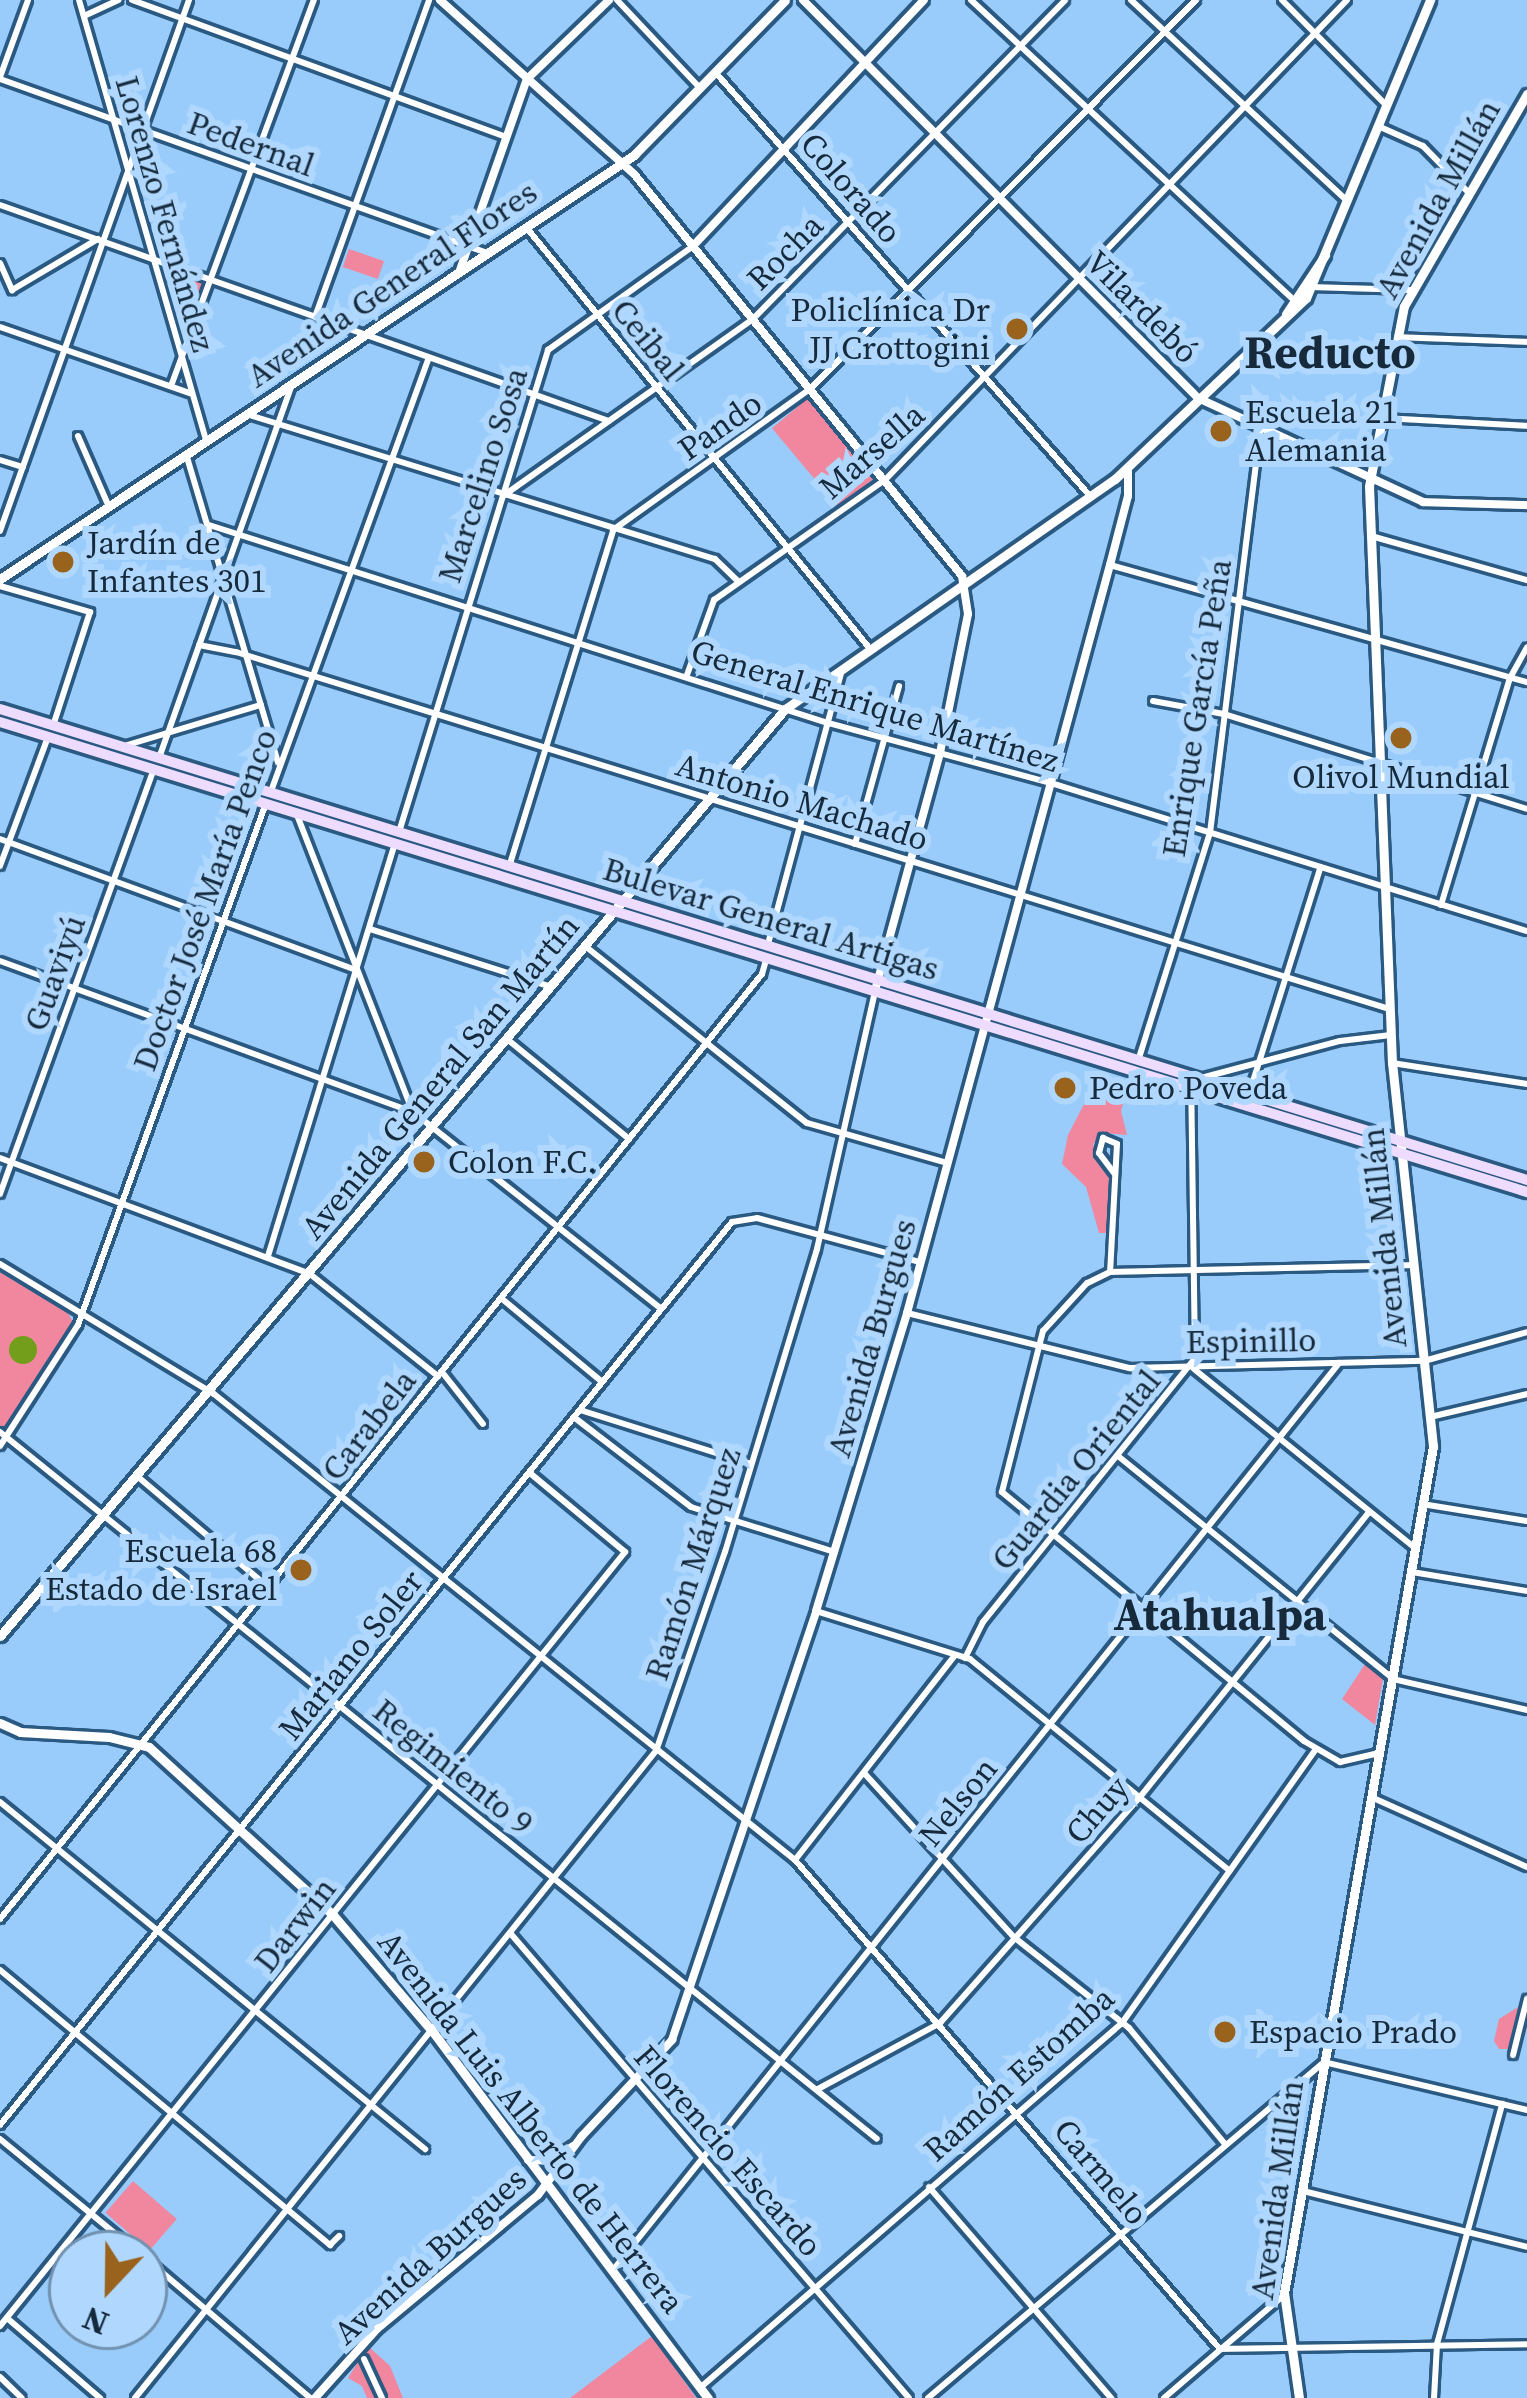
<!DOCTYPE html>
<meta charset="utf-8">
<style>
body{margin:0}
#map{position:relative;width:1527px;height:2398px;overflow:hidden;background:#99ccfb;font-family:"Source Serif 4",serif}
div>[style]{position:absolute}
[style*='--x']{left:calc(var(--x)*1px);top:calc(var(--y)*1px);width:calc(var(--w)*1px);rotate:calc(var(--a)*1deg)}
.green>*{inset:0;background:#f1879e;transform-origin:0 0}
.water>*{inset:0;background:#739e1b}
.round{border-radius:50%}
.roads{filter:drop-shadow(3px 0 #2a5982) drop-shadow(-3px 0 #2a5982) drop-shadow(0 3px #2a5982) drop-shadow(0 -3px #2a5982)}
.minor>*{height:6px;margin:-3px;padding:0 3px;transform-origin:3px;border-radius:3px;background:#fff}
.tertiary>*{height:8px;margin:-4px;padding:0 4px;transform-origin:4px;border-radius:4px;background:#fff}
.secondary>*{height:9px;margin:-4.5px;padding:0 4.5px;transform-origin:4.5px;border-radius:4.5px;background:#fff}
.primary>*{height:10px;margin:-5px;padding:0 5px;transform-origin:5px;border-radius:5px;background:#eddcfe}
.dots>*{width:33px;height:33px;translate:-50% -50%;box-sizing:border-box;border:6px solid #b0d8fe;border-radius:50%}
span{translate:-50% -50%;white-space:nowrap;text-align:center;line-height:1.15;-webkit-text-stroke:12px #b0d8fe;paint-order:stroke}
.street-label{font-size:33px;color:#162a3c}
.poi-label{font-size:33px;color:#162a3c}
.right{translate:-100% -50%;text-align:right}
.left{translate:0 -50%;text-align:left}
.district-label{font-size:45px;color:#162a3c;font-weight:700}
.north{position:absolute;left:48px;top:2230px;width:120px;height:120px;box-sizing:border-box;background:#b0d8fe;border:3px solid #7292b0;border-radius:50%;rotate:202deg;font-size:33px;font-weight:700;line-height:48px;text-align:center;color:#162a3c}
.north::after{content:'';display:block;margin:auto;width:42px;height:54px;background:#99621d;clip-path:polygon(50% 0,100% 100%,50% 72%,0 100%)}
</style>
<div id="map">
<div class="green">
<div style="left:349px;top:249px;width:37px;height:19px;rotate:19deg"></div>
<div style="clip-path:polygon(166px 269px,208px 284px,183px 349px)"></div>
<div style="left:808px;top:398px;width:104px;height:47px;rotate:50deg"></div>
<div style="clip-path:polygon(1098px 1077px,1128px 1085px,1121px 1111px,1127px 1135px,1104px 1133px,1093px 1144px,1111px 1183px,1108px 1233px,1099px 1233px,1086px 1187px,1062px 1164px,1068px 1135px)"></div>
<div style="clip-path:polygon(0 1272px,68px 1313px,74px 1324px,5px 1429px,0 1426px)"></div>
<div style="clip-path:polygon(1367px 1661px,1383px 1679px,1375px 1725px,1342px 1699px)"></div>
<div style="clip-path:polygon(1518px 2007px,1509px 2049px,1499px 2049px,1494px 2041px,1499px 2019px)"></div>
<div style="left:133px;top:2181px;width:58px;height:42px;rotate:41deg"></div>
<div style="clip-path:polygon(652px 2336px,696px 2398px,570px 2398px)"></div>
<div style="clip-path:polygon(368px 2346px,390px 2366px,403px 2398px,367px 2398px,362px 2386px,348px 2378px)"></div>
</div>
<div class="water">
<div class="round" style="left:9px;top:1336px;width:28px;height:28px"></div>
</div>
<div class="roads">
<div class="minor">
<div style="--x:79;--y:0;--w:459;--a:73.9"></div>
<div style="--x:132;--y:0;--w:399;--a:20.1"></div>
<div style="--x:617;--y:0;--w:122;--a:46.7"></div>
<div style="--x:971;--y:0;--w:441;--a:42.9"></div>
<div style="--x:1131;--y:0;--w:292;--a:42.9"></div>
<div style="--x:1282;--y:0;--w:148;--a:45.3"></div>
<div style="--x:84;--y:16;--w:38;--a:-25"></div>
<div style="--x:716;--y:73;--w:566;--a:48.51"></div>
<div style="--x:0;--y:77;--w:82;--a:-70"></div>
<div style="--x:0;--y:79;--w:517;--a:19.66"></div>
<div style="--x:1378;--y:126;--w:49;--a:24"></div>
<div style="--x:1423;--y:146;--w:66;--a:45.6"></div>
<div style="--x:0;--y:205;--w:646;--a:19.53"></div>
<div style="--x:526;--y:227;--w:546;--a:50.8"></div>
<div style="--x:0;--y:263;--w:30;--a:66"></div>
<div style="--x:12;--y:290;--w:100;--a:-30.7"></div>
<div style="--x:1310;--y:287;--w:101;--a:1.7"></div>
<div style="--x:315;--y:317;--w:337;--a:-70.2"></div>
<div style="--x:0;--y:327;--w:201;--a:19.2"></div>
<div style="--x:1397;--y:337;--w:130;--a:2.2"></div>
<div style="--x:171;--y:386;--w:412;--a:-69.7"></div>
<div style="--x:246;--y:414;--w:491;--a:17.2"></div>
<div style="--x:715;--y:559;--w:33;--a:44"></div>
<div style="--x:1381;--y:418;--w:146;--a:3.1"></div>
<div style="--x:78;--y:436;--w:77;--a:66.4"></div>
<div style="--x:186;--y:454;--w:322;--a:73.4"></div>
<div style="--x:0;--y:460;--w:24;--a:17"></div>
<div style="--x:503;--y:496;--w:306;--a:-35.3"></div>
<div style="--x:753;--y:319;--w:446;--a:-45.6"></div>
<div style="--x:209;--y:525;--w:650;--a:17.74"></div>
<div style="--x:828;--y:723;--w:231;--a:15.1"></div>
<div style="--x:1051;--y:783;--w:498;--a:17.3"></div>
<div style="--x:0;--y:531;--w:564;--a:-70.41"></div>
<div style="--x:1371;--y:536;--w:162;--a:15.8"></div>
<div style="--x:1110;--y:565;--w:433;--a:15.7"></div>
<div style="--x:0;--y:586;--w:94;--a:16.1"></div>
<div style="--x:90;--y:612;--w:120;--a:108"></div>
<div style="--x:199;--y:645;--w:38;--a:11"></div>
<div style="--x:236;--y:652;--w:1207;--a:17.2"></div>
<div style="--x:687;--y:675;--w:80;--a:-70.2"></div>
<div style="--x:714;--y:600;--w:209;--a:-35.1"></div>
<div style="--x:885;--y:480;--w:666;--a:-46.09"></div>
<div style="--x:1153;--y:701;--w:72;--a:10.4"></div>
<div style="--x:1224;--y:714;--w:318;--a:17.4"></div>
<div style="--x:124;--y:746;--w:143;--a:-16.7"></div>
<div style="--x:159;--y:758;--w:394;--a:-70.4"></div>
<div style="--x:270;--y:794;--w:464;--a:-70"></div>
<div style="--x:297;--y:815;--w:319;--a:68.7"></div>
<div style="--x:413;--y:1112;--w:315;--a:38.4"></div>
<div style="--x:399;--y:832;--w:505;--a:-72.82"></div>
<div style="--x:548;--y:350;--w:178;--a:-35.6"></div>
<div style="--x:0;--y:839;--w:380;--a:20.2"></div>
<div style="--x:855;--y:844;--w:164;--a:-74.4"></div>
<div style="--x:0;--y:866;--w:138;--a:-69.6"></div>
<div style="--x:509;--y:867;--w:353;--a:-72.8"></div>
<div style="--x:613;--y:530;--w:242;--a:-35.6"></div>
<div style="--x:810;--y:389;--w:548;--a:-45.22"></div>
<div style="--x:1441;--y:905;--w:237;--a:-73.1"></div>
<div style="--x:1510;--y:678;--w:35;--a:-61"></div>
<div style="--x:370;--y:929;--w:188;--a:17.7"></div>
<div style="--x:768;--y:944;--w:284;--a:-74.9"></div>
<div style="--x:585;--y:946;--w:284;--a:38.6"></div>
<div style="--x:807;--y:1123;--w:146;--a:15.9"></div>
<div style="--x:0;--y:961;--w:440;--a:20.1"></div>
<div style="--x:507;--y:1039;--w:158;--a:39.3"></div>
<div style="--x:1138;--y:1061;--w:239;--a:-72.5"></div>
<div style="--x:1210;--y:833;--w:410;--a:-82.9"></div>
<div style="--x:1392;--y:1063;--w:137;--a:8.8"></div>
<div style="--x:1201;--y:1078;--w:144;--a:-14.9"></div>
<div style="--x:1340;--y:1041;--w:51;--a:-6.7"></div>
<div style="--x:1249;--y:1094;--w:236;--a:-72.5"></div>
<div style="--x:0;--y:1158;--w:331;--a:20.5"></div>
<div style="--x:310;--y:1274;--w:164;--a:38.6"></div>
<div style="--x:1114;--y:1173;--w:25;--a:-127"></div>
<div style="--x:1099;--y:1153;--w:16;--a:-75"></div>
<div style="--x:1103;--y:1138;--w:15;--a:23"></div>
<div style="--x:1117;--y:1144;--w:128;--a:93.1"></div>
<div style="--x:1110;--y:1272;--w:25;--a:154"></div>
<div style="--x:1087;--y:1283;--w:65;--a:132.5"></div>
<div style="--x:1043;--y:1331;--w:166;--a:104.3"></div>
<div style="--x:1002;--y:1492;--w:391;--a:39.5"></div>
<div style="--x:1304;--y:1741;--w:42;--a:30.3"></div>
<div style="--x:1340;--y:1762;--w:40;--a:-13"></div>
<div style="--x:0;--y:1194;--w:449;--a:-70.1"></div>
<div style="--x:268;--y:1256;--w:432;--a:-72.9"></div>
<div style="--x:0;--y:1264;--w:250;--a:31.3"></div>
<div style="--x:214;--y:1394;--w:745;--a:38.73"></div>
<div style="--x:795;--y:1860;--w:648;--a:49.01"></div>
<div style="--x:1112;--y:1272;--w:302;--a:-1.3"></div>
<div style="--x:501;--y:1298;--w:131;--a:39.7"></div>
<div style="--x:907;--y:1313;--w:230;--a:13.9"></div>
<div style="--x:1130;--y:1368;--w:294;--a:-1.4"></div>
<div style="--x:1424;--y:1361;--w:107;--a:-15.7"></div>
<div style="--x:1194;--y:1369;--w:284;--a:39"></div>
<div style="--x:442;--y:1372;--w:66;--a:51.7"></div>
<div style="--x:580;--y:1410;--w:179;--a:17.5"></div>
<div style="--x:1430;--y:1417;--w:100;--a:-13.3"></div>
<div style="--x:575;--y:1418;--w:146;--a:37.5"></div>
<div style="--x:691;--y:1507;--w:151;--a:17.4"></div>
<div style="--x:0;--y:1432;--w:1126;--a:38.87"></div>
<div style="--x:0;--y:1446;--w:144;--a:-57.2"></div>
<div style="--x:78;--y:1325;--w:552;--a:-70.19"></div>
<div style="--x:1118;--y:1456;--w:354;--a:39"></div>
<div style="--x:1393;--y:1679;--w:138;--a:13"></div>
<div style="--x:137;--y:1476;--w:173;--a:40.3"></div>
<div style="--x:1422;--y:1504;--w:106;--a:9.2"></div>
<div style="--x:1412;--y:1572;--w:117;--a:9.4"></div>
<div style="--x:816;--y:1611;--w:161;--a:17.3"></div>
<div style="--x:970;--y:1659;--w:335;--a:39.2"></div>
<div style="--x:965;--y:1658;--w:40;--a:-63.4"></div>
<div style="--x:983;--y:1622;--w:339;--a:-51.2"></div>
<div style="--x:1195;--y:1358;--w:270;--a:-90.8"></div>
<div style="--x:865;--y:1774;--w:222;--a:47.6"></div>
<div style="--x:1015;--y:1938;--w:145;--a:38.3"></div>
<div style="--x:1129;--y:2028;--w:151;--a:50.4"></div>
<div style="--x:1371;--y:1797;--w:171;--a:24.2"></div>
<div style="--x:0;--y:1802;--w:549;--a:39.23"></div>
<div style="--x:795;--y:1860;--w:260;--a:-52"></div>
<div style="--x:0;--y:1919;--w:1214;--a:-51.12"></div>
<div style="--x:762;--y:974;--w:18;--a:-74"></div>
<div style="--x:511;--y:1934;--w:611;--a:49.38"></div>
<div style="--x:0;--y:1970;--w:430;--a:39.8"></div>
<div style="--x:330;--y:2245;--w:13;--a:-45"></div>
<div style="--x:1513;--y:2055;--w:58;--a:-76"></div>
<div style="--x:818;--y:2089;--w:139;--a:-28.4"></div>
<div style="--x:940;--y:2023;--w:302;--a:-48.5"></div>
<div style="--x:1140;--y:1797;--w:366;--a:-51.2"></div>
<div style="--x:0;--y:2125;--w:1162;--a:-50.97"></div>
<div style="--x:732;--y:1222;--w:25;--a:-9"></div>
<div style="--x:757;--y:1218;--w:169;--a:15.1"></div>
<div style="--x:0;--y:2139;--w:181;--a:39.4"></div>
<div style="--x:929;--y:2187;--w:279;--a:49.2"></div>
<div style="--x:1303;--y:2191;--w:231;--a:14"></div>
<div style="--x:144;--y:2257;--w:218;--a:40.3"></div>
<div style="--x:613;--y:2270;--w:1162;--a:-51.32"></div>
<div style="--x:7;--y:2318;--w:123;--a:40.7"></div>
<div style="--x:0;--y:2326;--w:995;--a:-51.08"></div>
<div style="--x:625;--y:1552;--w:122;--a:-140.3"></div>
<div style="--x:1220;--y:2349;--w:307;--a:-0.9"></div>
<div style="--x:364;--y:2359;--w:43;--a:65.2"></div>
<div style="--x:0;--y:2377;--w:30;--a:44"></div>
<div style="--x:701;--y:2387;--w:557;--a:-40.85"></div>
<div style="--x:1122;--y:2023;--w:336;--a:-54.7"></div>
<div style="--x:135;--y:2398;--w:831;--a:-51.16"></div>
<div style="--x:656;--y:1751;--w:211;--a:-70.9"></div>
<div style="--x:725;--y:1552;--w:317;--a:-73.1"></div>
<div style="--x:817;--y:1249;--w:264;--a:-77.3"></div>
<div style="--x:928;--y:2398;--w:519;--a:-40.31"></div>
<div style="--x:1324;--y:2062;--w:209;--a:13.3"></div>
<div style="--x:1164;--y:2398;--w:157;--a:-40.6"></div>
<div style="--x:1434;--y:2398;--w:54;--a:-86.8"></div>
<div style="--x:1437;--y:2344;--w:249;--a:-74.8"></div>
</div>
<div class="tertiary">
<div style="--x:440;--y:0;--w:261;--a:41.9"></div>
<div style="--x:634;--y:174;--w:519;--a:50.79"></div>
<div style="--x:962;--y:576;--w:38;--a:81"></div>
<div style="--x:968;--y:614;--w:142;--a:101.4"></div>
<div style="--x:940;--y:753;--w:247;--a:105.3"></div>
<div style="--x:803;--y:0;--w:561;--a:45.22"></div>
<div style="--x:1198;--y:398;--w:248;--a:24.8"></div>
<div style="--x:1423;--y:502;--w:104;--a:1.7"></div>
<div style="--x:693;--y:246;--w:337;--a:-46.8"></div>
<div style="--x:460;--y:270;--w:202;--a:-70.7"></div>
<div style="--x:527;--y:79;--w:114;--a:-43.9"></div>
<div style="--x:528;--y:2160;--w:23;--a:2"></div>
<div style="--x:551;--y:2161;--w:27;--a:-34"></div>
<div style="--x:315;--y:2398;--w:93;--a:-48.1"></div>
<div style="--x:377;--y:2329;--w:209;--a:-39.8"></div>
<div style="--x:538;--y:2195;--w:74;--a:-53.3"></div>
<div style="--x:582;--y:2136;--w:132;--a:-46.8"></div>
<div style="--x:672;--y:2040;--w:453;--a:-71.4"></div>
<div style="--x:816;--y:1611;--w:312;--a:-73"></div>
<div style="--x:907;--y:1313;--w:775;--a:-74.82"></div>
<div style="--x:1110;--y:565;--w:71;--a:-75.4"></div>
<div style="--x:1128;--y:496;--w:27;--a:-90"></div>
</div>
<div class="secondary">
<div style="--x:1286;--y:314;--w:71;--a:-56.5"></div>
<div style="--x:0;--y:579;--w:763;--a:-33.77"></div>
<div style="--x:634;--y:155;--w:216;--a:-45.7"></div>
<div style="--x:0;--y:1636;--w:1215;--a:-49.74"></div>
<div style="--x:785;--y:709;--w:402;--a:-34.9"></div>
<div style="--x:1115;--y:479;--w:263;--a:-43.5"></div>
<div style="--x:1306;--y:298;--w:323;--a:-67.4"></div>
<div style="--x:0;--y:1723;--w:22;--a:24"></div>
<div style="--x:20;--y:1732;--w:89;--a:3.2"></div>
<div style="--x:109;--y:1737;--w:41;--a:14"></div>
<div style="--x:149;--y:1747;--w:249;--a:42.4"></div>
<div style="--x:333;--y:1915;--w:154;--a:49.5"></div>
<div style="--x:433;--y:2032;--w:458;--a:53.1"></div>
<div style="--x:1299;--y:2398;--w:106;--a:-98.1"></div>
<div style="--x:1284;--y:2293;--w:860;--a:-80.02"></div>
<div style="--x:1433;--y:1446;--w:385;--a:-96.1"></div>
<div style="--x:1392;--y:1063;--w:577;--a:-92.28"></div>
<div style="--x:1369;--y:486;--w:183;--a:-79"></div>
<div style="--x:1404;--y:306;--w:245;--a:-59.9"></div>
</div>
<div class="primary">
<div style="--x:0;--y:709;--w:1598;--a:17.14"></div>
<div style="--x:0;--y:722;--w:1598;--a:17.11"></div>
</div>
</div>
<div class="dots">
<div style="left:1017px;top:329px;background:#99621d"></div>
<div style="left:1221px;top:431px;background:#99621d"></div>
<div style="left:63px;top:562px;background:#99621d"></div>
<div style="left:1401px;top:738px;background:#99621d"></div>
<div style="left:1065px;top:1088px;background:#99621d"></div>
<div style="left:424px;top:1162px;background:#99621d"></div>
<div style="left:301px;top:1570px;background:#99621d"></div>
<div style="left:1225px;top:2032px;background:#99621d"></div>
</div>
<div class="street-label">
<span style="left:251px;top:144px;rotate:20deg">Pedernal</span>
<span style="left:851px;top:188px;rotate:49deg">Colorado</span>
<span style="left:1438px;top:199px;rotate:-61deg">Avenida Millán</span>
<span style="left:165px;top:214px;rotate:74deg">Lorenzo Fernández</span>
<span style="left:785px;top:252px;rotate:-45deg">Rocha</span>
<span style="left:392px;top:284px;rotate:-34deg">Avenida General Flores</span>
<span style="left:1142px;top:307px;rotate:45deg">Vilardebó</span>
<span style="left:648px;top:340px;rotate:51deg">Ceibal</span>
<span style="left:720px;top:426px;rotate:-35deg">Pando</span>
<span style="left:872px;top:451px;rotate:-41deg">Marsella</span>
<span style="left:483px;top:475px;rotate:-72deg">Marcelino Sosa</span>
<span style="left:875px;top:706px;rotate:17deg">General Enrique Martínez</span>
<span style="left:1197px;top:708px;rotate:-81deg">Enrique García Peña</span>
<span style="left:802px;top:802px;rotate:17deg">Antonio Machado</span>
<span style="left:205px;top:900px;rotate:-70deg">Doctor José María Penco</span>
<span style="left:771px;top:919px;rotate:17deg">Bulevar General Artigas</span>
<span style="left:55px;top:973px;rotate:-70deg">Guaviyú</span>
<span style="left:440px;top:1077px;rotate:-50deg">Avenida General San Martín</span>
<span style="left:1384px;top:1238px;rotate:-96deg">Avenida Millán</span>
<span style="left:872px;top:1338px;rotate:-74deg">Avenida Burgues</span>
<span style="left:1251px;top:1341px;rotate:-1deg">Espinillo</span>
<span style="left:369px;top:1425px;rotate:-52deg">Carabela</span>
<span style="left:1076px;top:1470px;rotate:-51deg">Guardia Oriental</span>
<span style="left:693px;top:1564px;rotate:-72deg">Ramón Márquez</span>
<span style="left:351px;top:1655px;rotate:-51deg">Mariano Soler</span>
<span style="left:453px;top:1767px;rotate:39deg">Regimiento 9</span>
<span style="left:958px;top:1802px;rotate:-51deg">Nelson</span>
<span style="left:1097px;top:1810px;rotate:-49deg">Chuy</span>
<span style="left:295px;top:1925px;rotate:-52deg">Darwin</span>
<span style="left:1019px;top:2074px;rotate:-42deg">Ramón Estomba</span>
<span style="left:531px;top:2122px;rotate:52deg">Avenida Luis Alberto de Herrera</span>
<span style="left:728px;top:2151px;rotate:49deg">Florencio Escardo</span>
<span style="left:1101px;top:2172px;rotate:50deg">Carmelo</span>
<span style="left:1277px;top:2190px;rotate:-82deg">Avenida Millán</span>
<span style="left:430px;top:2256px;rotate:-42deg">Avenida Burgues</span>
</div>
<div class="poi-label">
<span class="right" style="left:990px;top:329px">Policlínica Dr<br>JJ Crottogini</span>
<span class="left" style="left:1245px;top:431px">Escuela 21<br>Alemania</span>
<span class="left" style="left:87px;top:562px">Jardín de<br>Infantes 301</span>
<span style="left:1401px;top:777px">Olivol Mundial</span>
<span class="left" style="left:1089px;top:1088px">Pedro Poveda</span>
<span class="left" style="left:448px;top:1162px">Colon F.C.</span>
<span class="right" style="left:277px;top:1570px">Escuela 68<br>Estado de Israel</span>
<span class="left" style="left:1249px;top:2032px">Espacio Prado</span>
</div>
<div class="district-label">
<span style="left:1330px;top:353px">Reducto</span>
<span style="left:1220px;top:1615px">Atahualpa</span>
</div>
<div class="north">N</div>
</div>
